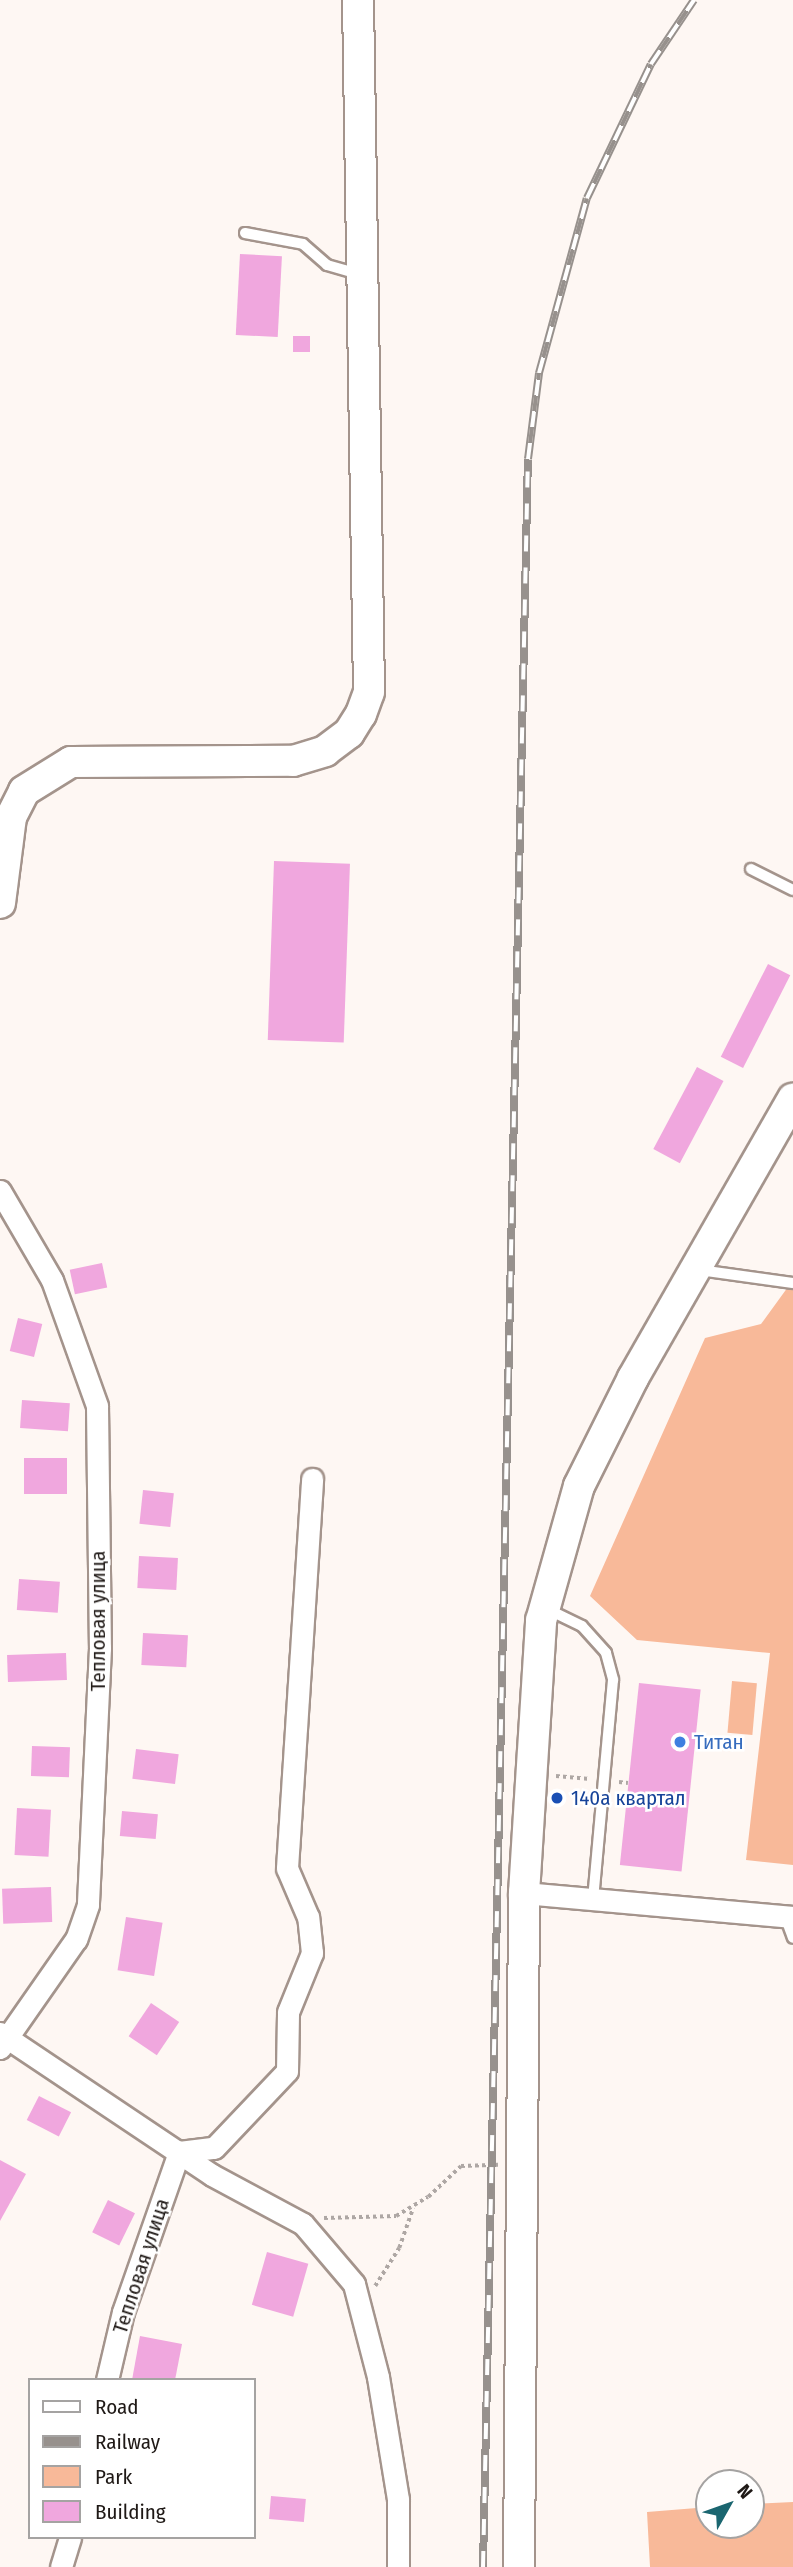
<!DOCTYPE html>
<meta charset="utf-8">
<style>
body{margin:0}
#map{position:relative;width:793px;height:2567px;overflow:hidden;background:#fef7f3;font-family:"Fira Sans Condensed",sans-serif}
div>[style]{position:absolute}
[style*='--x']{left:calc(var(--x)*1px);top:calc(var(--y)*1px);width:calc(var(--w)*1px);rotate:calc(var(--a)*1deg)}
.green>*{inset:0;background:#f8b999;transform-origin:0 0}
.building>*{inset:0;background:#f0a7de;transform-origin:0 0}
.path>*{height:3.5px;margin-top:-1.75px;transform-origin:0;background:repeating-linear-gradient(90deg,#aea7a4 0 3.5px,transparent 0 7px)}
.roads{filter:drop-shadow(2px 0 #a4948c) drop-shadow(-2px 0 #a4948c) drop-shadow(0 2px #a4948c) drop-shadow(0 -2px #a4948c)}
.lane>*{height:10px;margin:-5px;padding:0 5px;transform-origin:5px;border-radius:5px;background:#fff}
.street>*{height:21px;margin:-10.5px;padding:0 10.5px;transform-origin:10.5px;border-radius:10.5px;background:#fff}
.secondary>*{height:30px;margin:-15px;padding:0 15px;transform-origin:15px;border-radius:15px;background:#fff}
.rail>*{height:8px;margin-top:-4px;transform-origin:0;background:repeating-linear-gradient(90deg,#fff 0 16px,#97918d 0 32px);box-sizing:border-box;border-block:2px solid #97918d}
.dots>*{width:19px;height:19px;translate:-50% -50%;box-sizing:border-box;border:4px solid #fff;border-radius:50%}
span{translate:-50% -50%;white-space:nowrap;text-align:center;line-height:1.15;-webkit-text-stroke:5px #fff;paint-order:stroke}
.street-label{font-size:21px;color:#1f1916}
.shop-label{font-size:21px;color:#366cbe}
.left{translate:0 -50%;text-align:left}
.transit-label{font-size:21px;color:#164399}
.legend{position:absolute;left:28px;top:2378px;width:228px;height:161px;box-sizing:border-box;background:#fff;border:2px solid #a5a3a2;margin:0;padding:9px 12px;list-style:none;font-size:21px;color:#1f1916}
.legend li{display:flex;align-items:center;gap:14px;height:35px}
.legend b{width:35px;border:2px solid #a5a3a2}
.north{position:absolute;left:695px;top:2469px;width:70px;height:70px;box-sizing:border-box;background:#fff;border:2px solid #a5a3a2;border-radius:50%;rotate:50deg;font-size:19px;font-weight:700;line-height:28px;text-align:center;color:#1f1916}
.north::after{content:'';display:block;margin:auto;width:24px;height:32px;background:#1b6670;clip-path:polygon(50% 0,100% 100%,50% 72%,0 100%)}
</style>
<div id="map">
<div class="green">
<div style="clip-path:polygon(793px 1280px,793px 1865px,746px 1860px,770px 1653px,637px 1640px,590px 1596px,705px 1338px,761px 1324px)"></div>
<div style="left:732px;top:1681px;width:25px;height:52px;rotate:5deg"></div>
<div style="clip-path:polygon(793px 2502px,793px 2567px,650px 2567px,647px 2512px,709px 2507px,709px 2525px,751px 2525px,751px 2504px)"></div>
</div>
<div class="building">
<div style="left:240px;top:254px;width:42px;height:81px;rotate:3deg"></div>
<div style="left:293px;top:336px;width:17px;height:16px"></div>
<div style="left:274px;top:861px;width:76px;height:179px;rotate:2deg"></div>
<div style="left:768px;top:964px;width:25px;height:104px;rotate:27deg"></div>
<div style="left:697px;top:1067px;width:30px;height:93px;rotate:28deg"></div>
<div style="left:102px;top:1263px;width:25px;height:33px;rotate:78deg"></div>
<div style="left:18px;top:1318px;width:25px;height:34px;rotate:14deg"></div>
<div style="left:22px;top:1400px;width:48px;height:28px;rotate:4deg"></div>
<div style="left:24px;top:1458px;width:43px;height:36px"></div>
<div style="left:143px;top:1490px;width:31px;height:34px;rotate:6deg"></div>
<div style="left:139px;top:1556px;width:39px;height:32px;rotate:3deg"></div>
<div style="left:19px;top:1579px;width:41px;height:31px;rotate:4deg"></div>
<div style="left:143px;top:1633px;width:45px;height:32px;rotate:3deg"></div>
<div style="left:66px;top:1653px;width:27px;height:59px;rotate:88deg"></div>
<div style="left:639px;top:1683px;width:62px;height:183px;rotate:6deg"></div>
<div style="left:32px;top:1746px;width:38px;height:30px;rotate:2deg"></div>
<div style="left:136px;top:1749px;width:43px;height:30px;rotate:7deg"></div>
<div style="left:17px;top:1808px;width:34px;height:47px;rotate:3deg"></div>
<div style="left:122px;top:1811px;width:36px;height:25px;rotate:5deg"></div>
<div style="left:51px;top:1887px;width:35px;height:49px;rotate:88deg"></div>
<div style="left:126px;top:1917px;width:37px;height:54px;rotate:9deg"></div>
<div style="left:151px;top:2003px;width:34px;height:40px;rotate:34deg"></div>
<div style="left:39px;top:2096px;width:36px;height:27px;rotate:27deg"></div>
<div style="clip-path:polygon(0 2160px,26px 2174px,0 2221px)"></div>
<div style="left:108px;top:2200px;width:30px;height:36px;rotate:26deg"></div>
<div style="left:267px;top:2252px;width:43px;height:55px;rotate:16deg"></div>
<div style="clip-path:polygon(140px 2336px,182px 2344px,175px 2380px,132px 2380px)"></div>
<div style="left:271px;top:2496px;width:35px;height:23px;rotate:5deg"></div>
</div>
<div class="path">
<div style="--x:556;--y:1776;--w:34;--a:5"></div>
<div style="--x:619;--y:1782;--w:9;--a:6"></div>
<div style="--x:324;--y:2218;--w:72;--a:-1.6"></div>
<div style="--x:396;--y:2216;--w:37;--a:-31"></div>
<div style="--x:428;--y:2197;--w:45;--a:-43.2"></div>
<div style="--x:461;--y:2166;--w:37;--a:-2"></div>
<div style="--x:375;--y:2286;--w:45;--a:-57.7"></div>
<div style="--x:399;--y:2248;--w:42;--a:-70.7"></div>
</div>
<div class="roads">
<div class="lane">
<div style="--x:245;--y:233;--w:59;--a:10.7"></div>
<div style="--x:303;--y:244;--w:32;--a:41"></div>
<div style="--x:327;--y:265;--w:35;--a:16"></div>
<div style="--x:751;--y:869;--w:47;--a:26.6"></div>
<div style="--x:699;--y:1270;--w:95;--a:7.9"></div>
<div style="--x:547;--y:1609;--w:39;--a:26"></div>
<div style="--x:582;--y:1626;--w:36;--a:48"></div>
<div style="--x:606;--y:1653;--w:28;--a:75"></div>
<div style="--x:613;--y:1680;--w:220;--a:95.2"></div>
<div style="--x:785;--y:1916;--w:23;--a:70"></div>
</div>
<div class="street">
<div style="--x:0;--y:1191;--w:103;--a:59.7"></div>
<div style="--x:52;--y:1280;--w:134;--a:70.3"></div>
<div style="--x:97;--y:1406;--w:242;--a:89.3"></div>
<div style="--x:100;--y:1648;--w:257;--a:92.7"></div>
<div style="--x:88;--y:1905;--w:36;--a:109"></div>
<div style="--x:76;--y:1939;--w:133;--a:124.9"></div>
<div style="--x:524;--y:1893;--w:270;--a:5.1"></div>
<div style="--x:0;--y:2033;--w:255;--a:33.8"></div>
<div style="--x:212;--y:2175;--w:103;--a:28.3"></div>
<div style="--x:303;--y:2224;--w:79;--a:49.6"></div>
<div style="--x:354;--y:2284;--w:96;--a:75.5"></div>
<div style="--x:378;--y:2377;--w:124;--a:80.7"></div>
<div style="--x:398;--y:2499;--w:68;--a:90"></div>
<div style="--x:107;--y:2380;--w:70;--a:-76.8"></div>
<div style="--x:123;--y:2312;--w:170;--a:-70.7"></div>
<div style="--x:179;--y:2152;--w:35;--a:-7"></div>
<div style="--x:214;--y:2148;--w:106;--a:-46.5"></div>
<div style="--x:287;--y:2071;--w:59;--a:-89"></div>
<div style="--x:288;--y:2012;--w:64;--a:-67.9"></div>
<div style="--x:312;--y:1953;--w:36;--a:-96"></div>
<div style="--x:308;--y:1917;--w:53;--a:-113.2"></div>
<div style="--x:287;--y:1868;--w:390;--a:-86.3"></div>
<div style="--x:61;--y:2567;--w:31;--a:-73"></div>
</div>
<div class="secondary">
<div style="--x:0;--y:903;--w:87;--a:-82.7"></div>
<div style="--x:11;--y:817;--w:29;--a:-63"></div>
<div style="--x:24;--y:791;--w:55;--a:-31.7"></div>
<div style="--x:71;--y:762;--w:222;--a:-0.3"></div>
<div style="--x:293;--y:761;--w:34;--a:-17"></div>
<div style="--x:325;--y:751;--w:30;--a:-37"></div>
<div style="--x:349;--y:733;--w:22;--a:-58"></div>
<div style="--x:361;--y:714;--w:23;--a:-70"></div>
<div style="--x:369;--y:692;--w:692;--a:-90.91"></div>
<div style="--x:519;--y:2567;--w:674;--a:-89.57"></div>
<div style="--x:524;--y:1893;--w:273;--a:-86.4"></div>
<div style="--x:541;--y:1621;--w:140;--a:-74.3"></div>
<div style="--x:579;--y:1486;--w:121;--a:-63.4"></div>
<div style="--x:633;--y:1378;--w:322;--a:-60.2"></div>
</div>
</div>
<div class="rail">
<div style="--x:483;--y:2567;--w:2108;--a:-88.78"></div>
<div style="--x:528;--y:459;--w:87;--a:-82.7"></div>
<div style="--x:539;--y:373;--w:181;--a:-74.7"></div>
<div style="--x:587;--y:198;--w:148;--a:-64.5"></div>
<div style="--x:651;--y:64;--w:77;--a:-56.1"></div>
</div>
<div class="dots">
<div style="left:680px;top:1742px;background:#3f7fe0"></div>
<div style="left:557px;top:1798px;background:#1a4fb4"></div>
</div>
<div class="street-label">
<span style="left:98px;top:1621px;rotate:-90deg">Тепловая улица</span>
<span style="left:141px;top:2266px;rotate:-72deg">Тепловая улица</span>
</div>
<div class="shop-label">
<span class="left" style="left:694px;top:1742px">Титан</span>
</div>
<div class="transit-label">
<span class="left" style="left:571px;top:1798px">140а квартал</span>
</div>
<ul class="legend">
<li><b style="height:9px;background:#fff"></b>Road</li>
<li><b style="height:9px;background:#97918d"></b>Railway</li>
<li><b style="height:19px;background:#f8b999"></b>Park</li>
<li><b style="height:19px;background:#f0a7de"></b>Building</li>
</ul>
<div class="north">N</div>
</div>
